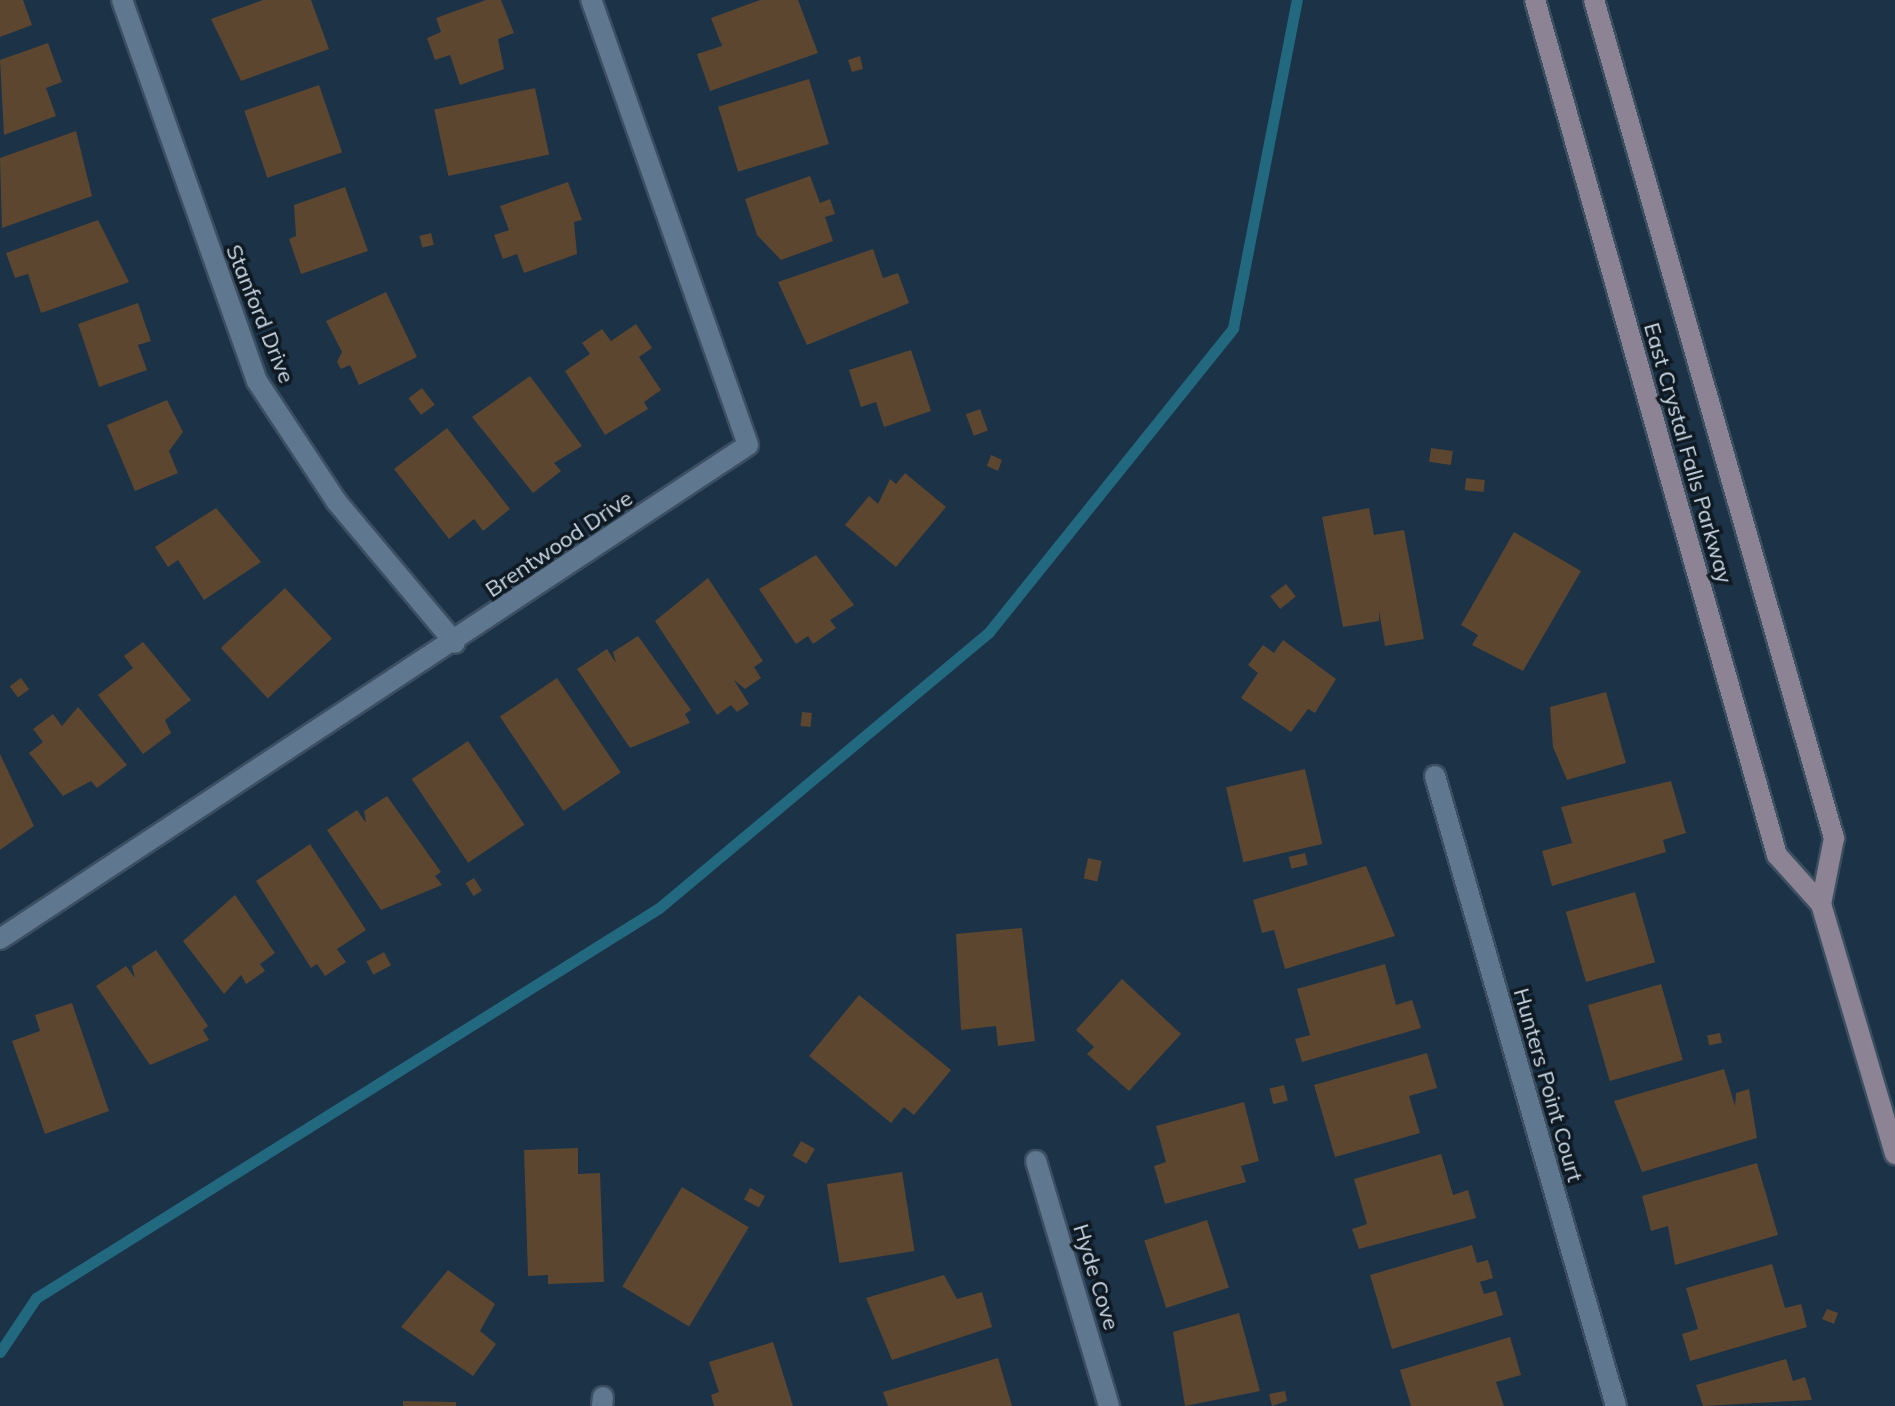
<!DOCTYPE html>
<style>
body{margin:0}
#map{position:relative;width:1895px;height:1406px;overflow:hidden;background:#1b3247;font-family:Mulish,sans-serif}
div>[style]{position:absolute}
[style*='--x']{left:calc(var(--x)*1px);top:calc(var(--y)*1px);width:calc(var(--w)*1px);rotate:calc(var(--a)*1deg)}
.stream>*{height:11px;margin:-5.5px;padding:0 5.5px;transform-origin:5.5px;border-radius:5.5px;background:#22697f}
.building>*{inset:0;background:#5d462f;transform-origin:0 0}
.roads{filter:drop-shadow(2px 0 #3c4f61) drop-shadow(-2px 0 #3c4f61) drop-shadow(0 2px #3c4f61) drop-shadow(0 -2px #3c4f61)}
.minor>*{height:20px;margin:-10px;padding:0 10px;transform-origin:10px;border-radius:10px;background:#5f7890}
.secondary>*{height:20px;margin:-10px;padding:0 10px;transform-origin:10px;border-radius:10px;background:#8c8394}
span{translate:-50% -50%;white-space:nowrap;text-align:center;line-height:1.15;-webkit-text-stroke:7px #0f1922;paint-order:stroke}
.street-label{font-size:22px;color:#ccdae8}
</style>
<div id="map">
<div class="stream">
<div style="--x:0;--y:1352;--w:65;--a:-56.3"></div>
<div style="--x:36;--y:1298;--w:735;--a:-32.05"></div>
<div style="--x:659;--y:908;--w:430;--a:-39.9"></div>
<div style="--x:989;--y:632;--w:390;--a:-51.2"></div>
<div style="--x:1233;--y:328;--w:334;--a:-79"></div>
</div>
<div class="building">
<div style="clip-path:polygon(0 0,23px 0,32px 25px,0 37px)"></div>
<div style="clip-path:polygon(263px 0,311px 0,329px 49px,241px 81px,211px 19px)"></div>
<div style="clip-path:polygon(486px 0,501px 0,514px 33px,498px 39px,504px 69px,460px 85px,450px 55px,435px 60px,427px 38px,441px 32px,436px 18px)"></div>
<div style="clip-path:polygon(760px 0,798px 0,818px 53px,710px 91px,697px 54px,722px 46px,711px 18px)"></div>
<div style="clip-path:polygon(48px 43px,62px 82px,46px 88px,56px 116px,4px 135px,0 60px)"></div>
<div style="clip-path:polygon(860px 56px,863px 69px,852px 72px,848px 60px)"></div>
<div style="left:809px;top:79px;width:68px;height:95px;rotate:73deg"></div>
<div style="left:319px;top:85px;width:71px;height:79px;rotate:71deg"></div>
<div style="left:535px;top:88px;width:68px;height:103px;rotate:78deg"></div>
<div style="clip-path:polygon(76px 131px,92px 196px,2px 228px,0 158px)"></div>
<div style="clip-path:polygon(810px 176px,820px 203px,830px 199px,835px 214px,825px 217px,833px 241px,781px 260px,757px 235px,745px 199px)"></div>
<div style="clip-path:polygon(568px 182px,582px 220px,574px 222px,577px 254px,524px 273px,517px 254px,503px 259px,494px 235px,509px 230px,500px 206px)"></div>
<div style="clip-path:polygon(345px 187px,368px 251px,301px 274px,289px 239px,296px 236px,294px 205px)"></div>
<div style="clip-path:polygon(98px 220px,129px 282px,41px 313px,28px 274px,15px 278px,6px 253px)"></div>
<div style="left:431px;top:233px;width:12px;height:12px;rotate:76deg"></div>
<div style="clip-path:polygon(873px 249px,883px 278px,898px 273px,909px 303px,807px 345px,778px 282px)"></div>
<div style="clip-path:polygon(386px 292px,417px 357px,359px 385px,350px 365px,341px 369px,337px 362px,342px 352px,326px 321px)"></div>
<div style="clip-path:polygon(138px 303px,151px 341px,138px 345px,147px 370px,99px 387px,78px 324px)"></div>
<div style="clip-path:polygon(636px 324px,652px 348px,639px 357px,661px 390px,644px 402px,648px 409px,605px 435px,565px 371px,590px 354px,582px 343px,602px 329px,611px 341px)"></div>
<div style="clip-path:polygon(911px 350px,931px 411px,884px 427px,876px 402px,861px 407px,849px 370px)"></div>
<div style="clip-path:polygon(530px 376px,582px 446px,554px 463px,561px 471px,533px 493px,472px 417px)"></div>
<div style="left:422px;top:388px;width:21px;height:17px;rotate:53deg"></div>
<div style="clip-path:polygon(167px 400px,183px 432px,169px 451px,178px 473px,135px 491px,107px 425px)"></div>
<div style="left:980px;top:409px;width:23px;height:15px;rotate:70deg"></div>
<div style="clip-path:polygon(447px 428px,510px 509px,483px 531px,474px 519px,449px 539px,394px 469px)"></div>
<div style="left:1431px;top:448px;width:22px;height:14px;rotate:8deg"></div>
<div style="clip-path:polygon(991px 455px,1002px 460px,998px 471px,987px 466px)"></div>
<div style="clip-path:polygon(905px 473px,946px 507px,896px 567px,845px 525px,869px 496px,878px 504px,890px 479px,896px 484px)"></div>
<div style="left:1466px;top:478px;width:19px;height:12px;rotate:6deg"></div>
<div style="clip-path:polygon(216px 508px,261px 562px,204px 600px,178px 560px,168px 567px,155px 547px)"></div>
<div style="clip-path:polygon(1369px 508px,1374px 535px,1404px 530px,1424px 639px,1385px 646px,1379px 611px,1379px 621px,1343px 627px,1322px 517px)"></div>
<div style="clip-path:polygon(1514px 532px,1581px 571px,1523px 671px,1472px 645px,1478px 635px,1461px 625px)"></div>
<div style="clip-path:polygon(816px 555px,854px 605px,830px 620px,836px 628px,813px 644px,808px 636px,796px 644px,759px 589px)"></div>
<div style="clip-path:polygon(708px 578px,763px 661px,754px 667px,761px 678px,745px 689px,734px 680px,749px 704px,737px 712px,731px 705px,717px 715px,655px 621px)"></div>
<div style="left:1286px;top:584px;width:16px;height:20px;rotate:52deg"></div>
<div style="left:285px;top:588px;width:69px;height:88px;rotate:47deg"></div>
<div style="clip-path:polygon(638px 636px,691px 710px,685px 714px,690px 723px,630px 748px,577px 669px,607px 649px,616px 663px,613px 652px)"></div>
<div style="clip-path:polygon(1283px 640px,1336px 679px,1315px 713px,1308px 709px,1291px 732px,1241px 698px,1258px 673px,1248px 665px,1263px 645px,1274px 653px)"></div>
<div style="clip-path:polygon(143px 642px,191px 700px,165px 720px,171px 733px,143px 754px,98px 695px,133px 668px,124px 656px)"></div>
<div style="left:21px;top:678px;width:14px;height:14px;rotate:54deg"></div>
<div style="left:557px;top:678px;width:114px;height:69px;rotate:56deg"></div>
<div style="clip-path:polygon(1606px 692px,1626px 763px,1567px 780px,1553px 747px,1550px 707px)"></div>
<div style="clip-path:polygon(78px 707px,127px 765px,97px 788px,91px 781px,63px 796px,29px 753px,43px 742px,33px 729px,53px 714px,62px 726px)"></div>
<div style="left:802px;top:712px;width:10px;height:14px;rotate:6deg"></div>
<div style="left:468px;top:741px;width:101px;height:68px;rotate:56deg"></div>
<div style="clip-path:polygon(0 754px,34px 826px,0 850px)"></div>
<div style="left:1305px;top:769px;width:77px;height:81px;rotate:77deg"></div>
<div style="clip-path:polygon(1671px 781px,1686px 833px,1663px 840px,1666px 852px,1552px 886px,1542px 851px,1572px 843px,1561px 807px)"></div>
<div style="clip-path:polygon(387px 796px,441px 872px,435px 876px,442px 885px,381px 910px,327px 830px,357px 810px,366px 823px,364px 811px)"></div>
<div style="clip-path:polygon(310px 844px,366px 930px,337px 949px,346px 962px,325px 976px,317px 964px,311px 968px,256px 881px)"></div>
<div style="left:1305px;top:853px;width:12px;height:17px;rotate:76deg"></div>
<div style="left:1088px;top:858px;width:14px;height:21px;rotate:12deg"></div>
<div style="clip-path:polygon(1366px 866px,1395px 936px,1285px 969px,1274px 930px,1262px 933px,1253px 900px)"></div>
<div style="left:474px;top:878px;width:15px;height:10px;rotate:58deg"></div>
<div style="left:1635px;top:892px;width:73px;height:72px;rotate:74deg"></div>
<div style="clip-path:polygon(235px 895px,275px 953px,260px 964px,265px 971px,246px 984px,241px 975px,224px 994px,183px 941px)"></div>
<div style="clip-path:polygon(1022px 928px,1035px 1041px,998px 1046px,996px 1026px,961px 1030px,956px 934px)"></div>
<div style="clip-path:polygon(156px 950px,208px 1026px,203px 1030px,209px 1040px,150px 1065px,96px 986px,126px 966px,135px 978px,132px 966px)"></div>
<div style="left:384px;top:952px;width:15px;height:20px;rotate:62deg"></div>
<div style="clip-path:polygon(1385px 964px,1396px 1005px,1412px 1000px,1421px 1028px,1302px 1062px,1295px 1039px,1310px 1035px,1297px 989px)"></div>
<div style="clip-path:polygon(1122px 979px,1181px 1034px,1129px 1091px,1087px 1054px,1094px 1047px,1076px 1030px)"></div>
<div style="left:1661px;top:984px;width:79px;height:76px;rotate:74deg"></div>
<div style="clip-path:polygon(859px 995px,951px 1070px,914px 1115px,904px 1107px,891px 1123px,809px 1056px)"></div>
<div style="clip-path:polygon(72px 1003px,109px 1111px,45px 1134px,12px 1041px,40px 1031px,35px 1015px)"></div>
<div style="left:1720px;top:1033px;width:10px;height:13px;rotate:79deg"></div>
<div style="clip-path:polygon(1427px 1053px,1437px 1088px,1409px 1096px,1420px 1133px,1335px 1157px,1314px 1085px)"></div>
<div style="clip-path:polygon(1724px 1069px,1735px 1106px,1736px 1093px,1749px 1089px,1757px 1138px,1642px 1172px,1614px 1101px)"></div>
<div style="left:1284px;top:1085px;width:16px;height:15px;rotate:76deg"></div>
<div style="clip-path:polygon(1244px 1102px,1259px 1161px,1241px 1166px,1246px 1182px,1165px 1204px,1154px 1166px,1166px 1162px,1156px 1126px)"></div>
<div style="left:801px;top:1141px;width:16px;height:17px;rotate:30deg"></div>
<div style="clip-path:polygon(578px 1148px,578px 1174px,600px 1173px,604px 1282px,548px 1284px,548px 1275px,528px 1276px,524px 1150px)"></div>
<div style="clip-path:polygon(1441px 1154px,1453px 1195px,1468px 1190px,1476px 1218px,1359px 1249px,1352px 1229px,1367px 1224px,1354px 1179px)"></div>
<div style="clip-path:polygon(1757px 1163px,1778px 1235px,1675px 1265px,1668px 1226px,1651px 1231px,1642px 1196px)"></div>
<div style="left:902px;top:1172px;width:80px;height:76px;rotate:81deg"></div>
<div style="left:682px;top:1187px;width:78px;height:116px;rotate:31deg"></div>
<div style="left:750px;top:1188px;width:17px;height:13px;rotate:28deg"></div>
<div style="left:1207px;top:1220px;width:71px;height:66px;rotate:72deg"></div>
<div style="clip-path:polygon(1472px 1245px,1477px 1263px,1488px 1260px,1493px 1278px,1480px 1282px,1484px 1294px,1496px 1291px,1503px 1315px,1392px 1349px,1370px 1275px)"></div>
<div style="clip-path:polygon(1772px 1264px,1785px 1308px,1801px 1304px,1807px 1327px,1690px 1361px,1682px 1334px,1698px 1329px,1686px 1288px)"></div>
<div style="clip-path:polygon(448px 1270px,495px 1304px,480px 1331px,496px 1344px,473px 1376px,401px 1327px)"></div>
<div style="clip-path:polygon(944px 1275px,957px 1299px,982px 1292px,992px 1327px,892px 1360px,866px 1298px)"></div>
<div style="clip-path:polygon(1827px 1309px,1838px 1313px,1834px 1324px,1822px 1319px)"></div>
<div style="clip-path:polygon(1239px 1313px,1260px 1391px,1185px 1406px,1173px 1332px)"></div>
<div style="clip-path:polygon(1510px 1337px,1521px 1375px,1496px 1382px,1504px 1406px,1411px 1406px,1400px 1370px)"></div>
<div style="clip-path:polygon(773px 1342px,793px 1406px,714px 1406px,711px 1395px,719px 1392px,709px 1362px)"></div>
<div style="clip-path:polygon(998px 1358px,1012px 1406px,888px 1406px,883px 1392px)"></div>
<div style="clip-path:polygon(1786px 1359px,1793px 1381px,1805px 1377px,1812px 1400px,1703px 1406px,1696px 1385px)"></div>
<div style="clip-path:polygon(1285px 1391px,1287px 1401px,1272px 1406px,1269px 1394px)"></div>
<div style="clip-path:polygon(403px 1401px,456px 1402px,456px 1406px,403px 1406px)"></div>
</div>
<div class="roads">
<div class="minor">
<div style="--x:122;--y:0;--w:404;--a:70.5"></div>
<div style="--x:257;--y:381;--w:144;--a:56.6"></div>
<div style="--x:336;--y:501;--w:185;--a:50"></div>
<div style="--x:1435;--y:776;--w:655;--a:73.97"></div>
<div style="--x:0;--y:939;--w:896;--a:-33.44"></div>
<div style="--x:748;--y:445;--w:472;--a:-109.4"></div>
<div style="--x:1036;--y:1161;--w:256;--a:73.4"></div>
<div style="--x:602;--y:1406;--w:9;--a:-84"></div>
</div>
<div class="secondary">
<div style="--x:1535;--y:0;--w:889;--a:74.2"></div>
<div style="--x:1777;--y:855;--w:66;--a:48.1"></div>
<div style="--x:1821;--y:904;--w:261;--a:73.5"></div>
<div style="--x:1594;--y:0;--w:872;--a:74.02"></div>
<div style="--x:1834;--y:838;--w:67;--a:101.1"></div>
</div>
</div>
<div class="street-label">
<span style="left:260px;top:314px;rotate:68deg">Stanford Drive</span>
<span style="left:1688px;top:453px;rotate:74deg">East Crystal Falls Parkway</span>
<span style="left:559px;top:544px;rotate:-34deg">Brentwood Drive</span>
<span style="left:1548px;top:1085px;rotate:74deg">Hunters Point Court</span>
<span style="left:1096px;top:1277px;rotate:73deg">Hyde Cove</span>
</div>
</div>
